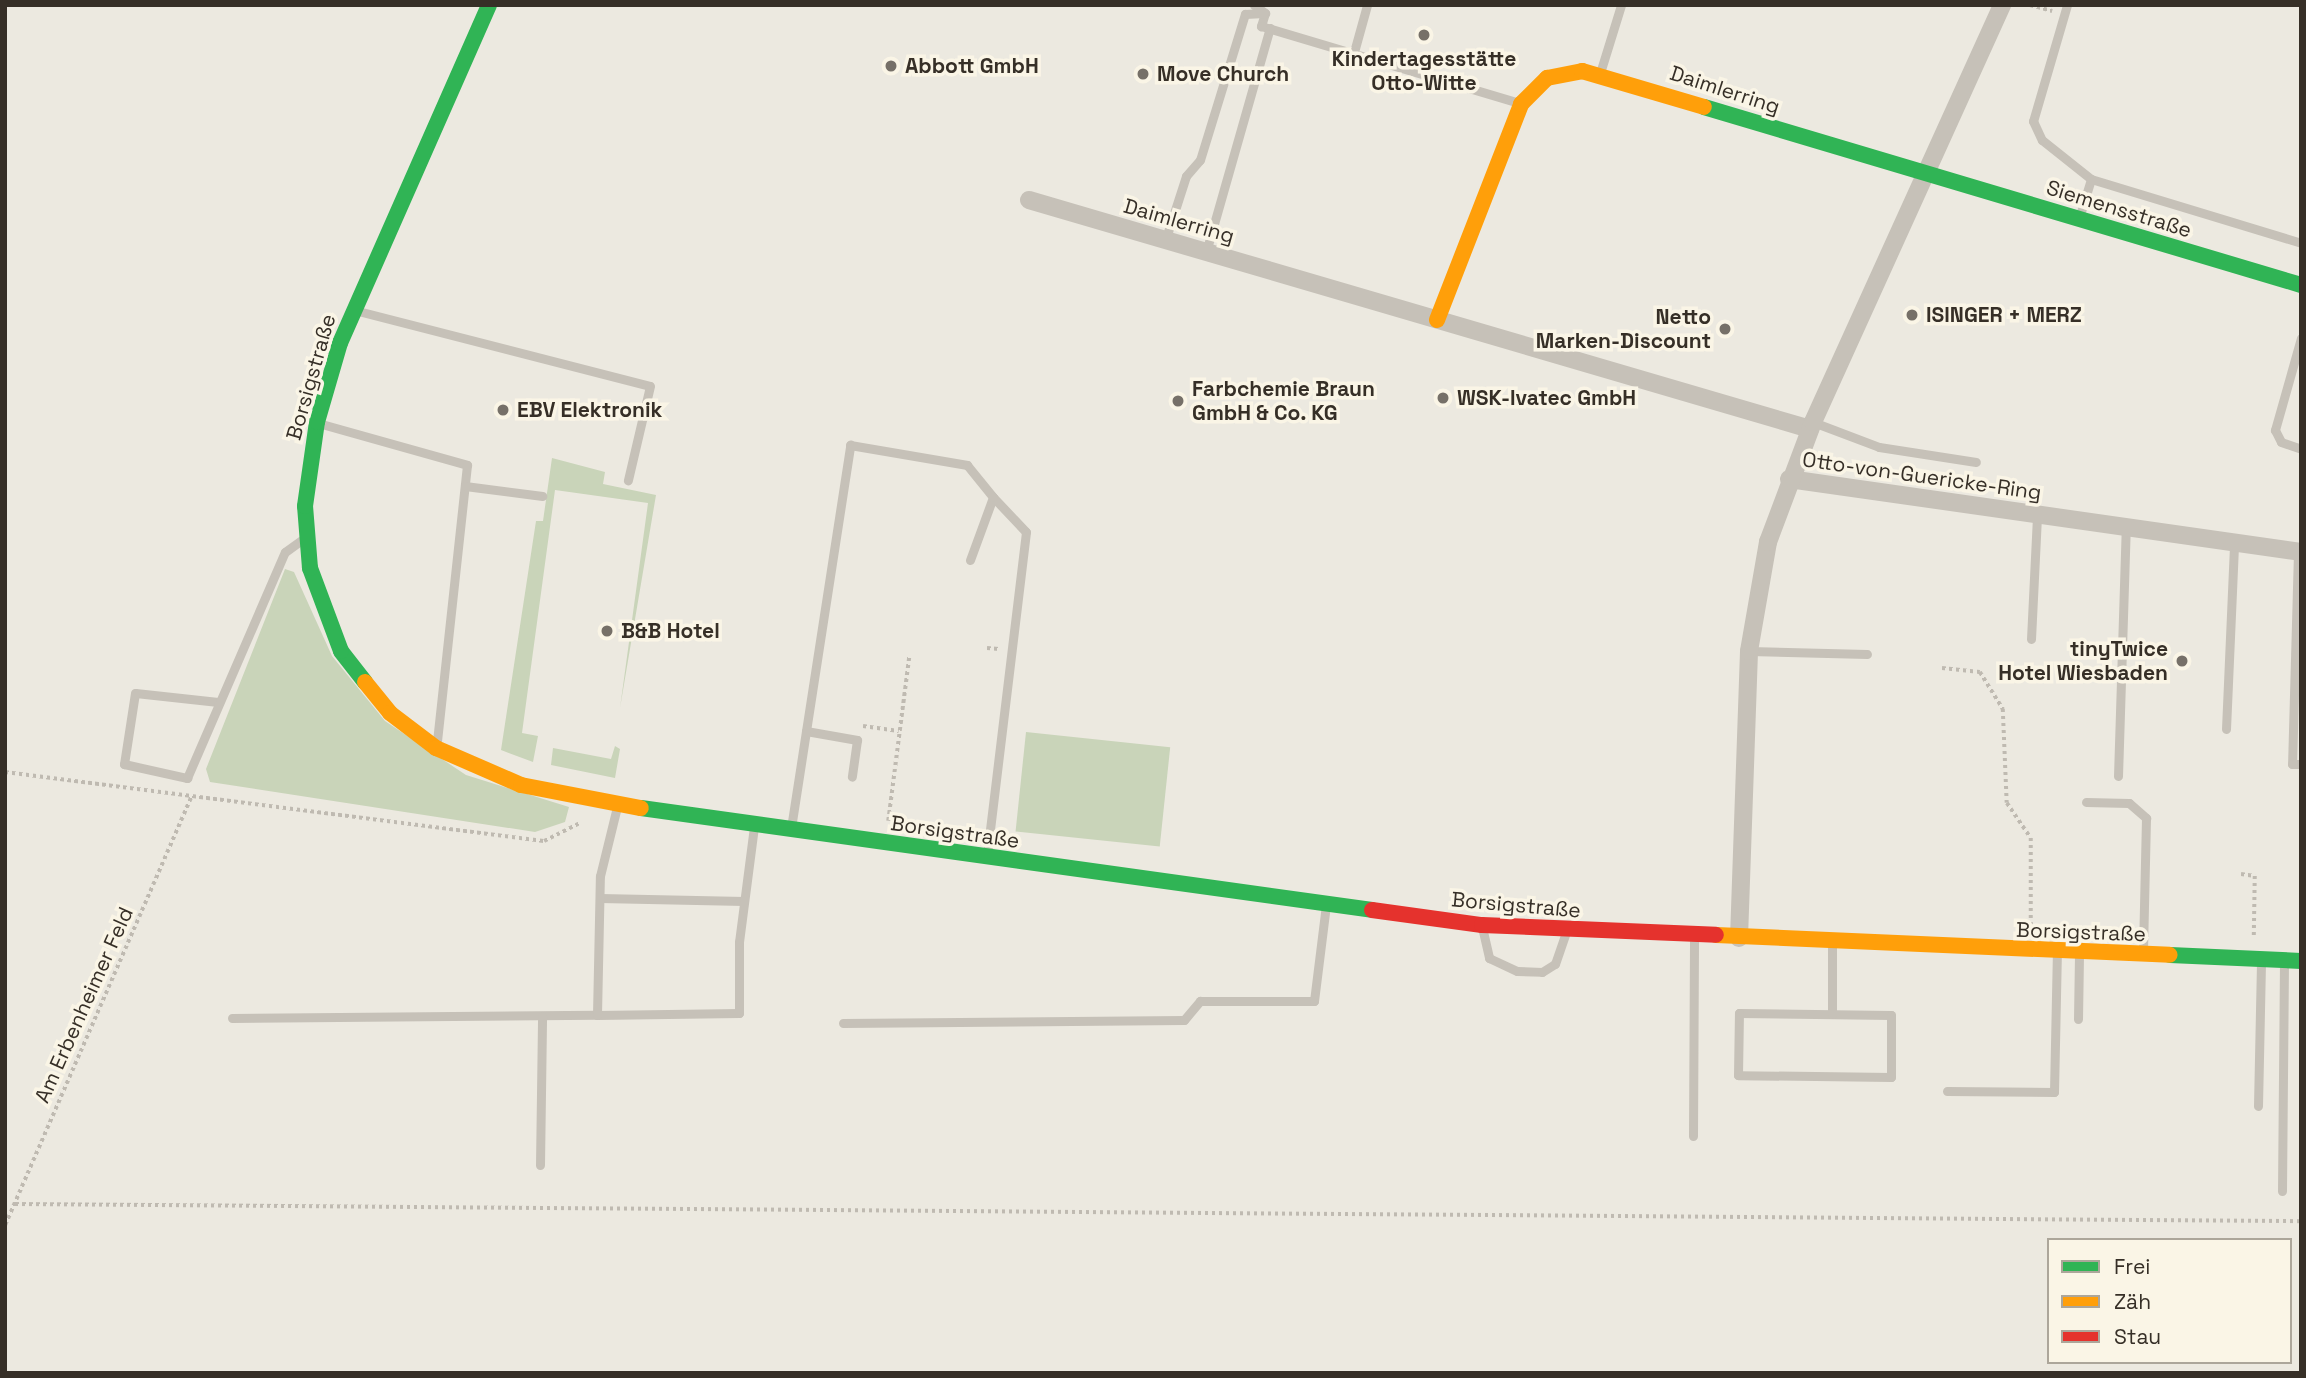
<!DOCTYPE html>
<meta charset="utf-8">
<style>
body{margin:0}
#map{position:relative;width:2306px;height:1378px;overflow:hidden;background:#ece9e0;font-family:"Space Grotesk",sans-serif}
div>[style]{position:absolute}
[style*='--x']{left:calc(var(--x)*1px);top:calc(var(--y)*1px);width:calc(var(--w)*1px);rotate:calc(var(--a)*1deg)}
.green>*{inset:0;background:#c9d4b9;transform-origin:0 0}
.path>*{height:3.5px;margin-top:-1.75px;transform-origin:0;background:repeating-linear-gradient(90deg,#bfbab1 0 3.5px,transparent 0 7px)}
.lane>*{height:9px;margin:-4.5px;padding:0 4.5px;transform-origin:4.5px;border-radius:4.5px;background:#c6c1b8}
.street>*{height:18px;margin:-9px;padding:0 9px;transform-origin:9px;border-radius:9px;background:#c6c1b8}
.fast>*{height:16px;margin:-8px;padding:0 8px;transform-origin:8px;border-radius:8px;background:#30b455}
.slow>*{height:16px;margin:-8px;padding:0 8px;transform-origin:8px;border-radius:8px;background:#ff9f0a}
.jam>*{height:16px;margin:-8px;padding:0 8px;transform-origin:8px;border-radius:8px;background:#e5322d}
.dots>*{width:19px;height:19px;translate:-50% -50%;box-sizing:border-box;border:4px solid #faf5e6;border-radius:50%}
span{translate:-50% -50%;white-space:nowrap;text-align:center;line-height:1.15;-webkit-text-stroke:7px #faf5e6;paint-order:stroke}
.poi-label{font-size:21px;color:#362f27;font-weight:700}
.left{translate:0 -50%;text-align:left}
.right{translate:-100% -50%;text-align:right}
.street-label{font-size:21px;color:#362f27}
.frame{position:absolute;inset:0;border:7px solid #362f27;pointer-events:none}
.legend{position:absolute;left:2047px;top:1238px;width:245px;height:126px;box-sizing:border-box;background:#faf5e6;border:2px solid #aca69a;margin:0;padding:9px 12px;list-style:none;font-size:21px;color:#362f27}
.legend li{display:flex;align-items:center;gap:14px;height:35px}
.legend b{width:35px;border:2px solid #aca69a}
</style>
<div id="map">
<div class="green">
<div style="clip-path:polygon(552px 458px,605px 472px,603px 484px,656px 495px,620px 708px,648px 503px,555px 490px,522px 733px,538px 736px,533px 762px,501px 750px,536px 521px,543px 521px)"></div>
<div style="clip-path:polygon(285px 569px,294px 572px,332px 656px,385px 721px,466px 775px,569px 807px,565px 822px,535px 832px,210px 782px,206px 769px)"></div>
<div style="left:1026px;top:732px;width:145px;height:100px;rotate:6deg"></div>
<div style="clip-path:polygon(615px 746px,620px 749px,615px 778px,551px 765px,553px 748px,611px 759px)"></div>
</div>
<div class="path">
<div style="--x:2030;--y:5;--w:23;--a:15"></div>
<div style="--x:987;--y:648;--w:12;--a:5"></div>
<div style="--x:1942;--y:668;--w:38;--a:6"></div>
<div style="--x:1980;--y:672;--w:44;--a:58.1"></div>
<div style="--x:2003;--y:709;--w:94;--a:87.6"></div>
<div style="--x:2007;--y:803;--w:42;--a:55.6"></div>
<div style="--x:2031;--y:838;--w:90;--a:90"></div>
<div style="--x:863;--y:726;--w:36;--a:8"></div>
<div style="--x:5;--y:772;--w:543;--a:7.3"></div>
<div style="--x:544;--y:841;--w:40;--a:-26.6"></div>
<div style="--x:888;--y:821;--w:166;--a:-82.7"></div>
<div style="--x:2241;--y:874;--w:14;--a:8"></div>
<div style="--x:2255;--y:876;--w:61;--a:90.9"></div>
<div style="--x:15;--y:1204;--w:2286;--a:0.43"></div>
<div style="--x:5;--y:1225;--w:467;--a:-66.5"></div>
</div>
<div class="lane">
<div style="--x:1254;--y:5;--w:14;--a:36"></div>
<div style="--x:1265;--y:13;--w:14;--a:107"></div>
<div style="--x:1261;--y:26;--w:269;--a:16.6"></div>
<div style="--x:2067;--y:5;--w:121;--a:106.3"></div>
<div style="--x:2033;--y:121;--w:21;--a:65"></div>
<div style="--x:2042;--y:140;--w:63;--a:38.5"></div>
<div style="--x:2091;--y:179;--w:39;--a:107"></div>
<div style="--x:1354;--y:52;--w:49;--a:-74.5"></div>
<div style="--x:1600;--y:73;--w:71;--a:-72.8"></div>
<div style="--x:2091;--y:179;--w:220;--a:16.9"></div>
<div style="--x:1165;--y:241;--w:68;--a:-72.1"></div>
<div style="--x:1186;--y:176;--w:21;--a:-49"></div>
<div style="--x:1200;--y:160;--w:153;--a:-72.9"></div>
<div style="--x:1245;--y:14;--w:19;--a:-3"></div>
<div style="--x:1206;--y:252;--w:233;--a:-74.1"></div>
<div style="--x:358;--y:311;--w:301;--a:14.4"></div>
<div style="--x:650;--y:386;--w:97;--a:103.2"></div>
<div style="--x:2301;--y:338;--w:96;--a:105.8"></div>
<div style="--x:2275;--y:430;--w:13;--a:63"></div>
<div style="--x:2281;--y:442;--w:21;--a:19"></div>
<div style="--x:1813;--y:422;--w:71;--a:20.7"></div>
<div style="--x:1879;--y:447;--w:98;--a:8.8"></div>
<div style="--x:318;--y:423;--w:155;--a:15.7"></div>
<div style="--x:467;--y:465;--w:280;--a:96.2"></div>
<div style="--x:465;--y:486;--w:78;--a:7.4"></div>
<div style="--x:2298;--y:552;--w:212;--a:91.6"></div>
<div style="--x:2292;--y:764;--w:9;--a:0"></div>
<div style="--x:970;--y:560;--w:67;--a:-69.9"></div>
<div style="--x:993;--y:497;--w:48;--a:46.7"></div>
<div style="--x:1026;--y:532;--w:326;--a:96.9"></div>
<div style="--x:2031;--y:639;--w:123;--a:-87.2"></div>
<div style="--x:1749;--y:651;--w:118;--a:1.5"></div>
<div style="--x:218;--y:702;--w:83;--a:-173.8"></div>
<div style="--x:135;--y:693;--w:72;--a:98.8"></div>
<div style="--x:124;--y:764;--w:65;--a:12.5"></div>
<div style="--x:187;--y:778;--w:246;--a:-66.6"></div>
<div style="--x:285;--y:552;--w:22;--a:-36"></div>
<div style="--x:2226;--y:729;--w:186;--a:-87.5"></div>
<div style="--x:806;--y:731;--w:52;--a:10"></div>
<div style="--x:857;--y:740;--w:37;--a:98"></div>
<div style="--x:2118;--y:776;--w:248;--a:-88.2"></div>
<div style="--x:2086;--y:802;--w:43;--a:1.3"></div>
<div style="--x:2129;--y:803;--w:23;--a:41"></div>
<div style="--x:2146;--y:818;--w:135;--a:91.3"></div>
<div style="--x:791;--y:828;--w:388;--a:-81.2"></div>
<div style="--x:850;--y:445;--w:119;--a:9.7"></div>
<div style="--x:967;--y:465;--w:41;--a:50.9"></div>
<div style="--x:600;--y:898;--w:144;--a:1.2"></div>
<div style="--x:1482;--y:927;--w:32;--a:77"></div>
<div style="--x:1489;--y:958;--w:31;--a:25"></div>
<div style="--x:1517;--y:971;--w:25;--a:2"></div>
<div style="--x:1542;--y:972;--w:15;--a:-32"></div>
<div style="--x:1555;--y:964;--w:34;--a:-71"></div>
<div style="--x:1739;--y:1013;--w:152;--a:0.8"></div>
<div style="--x:1891;--y:1015;--w:62;--a:90"></div>
<div style="--x:1891;--y:1077;--w:153;--a:-179.3"></div>
<div style="--x:1738;--y:1075;--w:62;--a:-89.1"></div>
<div style="--x:1832;--y:1014;--w:71;--a:-90"></div>
<div style="--x:597;--y:1015;--w:142;--a:-0.8"></div>
<div style="--x:739;--y:1013;--w:71;--a:-90"></div>
<div style="--x:739;--y:942;--w:117;--a:-82.6"></div>
<div style="--x:232;--y:1018;--w:365;--a:-0.5"></div>
<div style="--x:597;--y:1015;--w:139;--a:-88.8"></div>
<div style="--x:600;--y:876;--w:71;--a:-76.2"></div>
<div style="--x:2078;--y:1019;--w:64;--a:-89.1"></div>
<div style="--x:843;--y:1023;--w:341;--a:-0.5"></div>
<div style="--x:1184;--y:1020;--w:25;--a:-50"></div>
<div style="--x:1200;--y:1001;--w:114;--a:0"></div>
<div style="--x:1314;--y:1001;--w:97;--a:-82.9"></div>
<div style="--x:1947;--y:1091;--w:107;--a:0.5"></div>
<div style="--x:2054;--y:1092;--w:138;--a:-88.8"></div>
<div style="--x:2258;--y:1106;--w:145;--a:-88.8"></div>
<div style="--x:1693;--y:1136;--w:200;--a:-89.7"></div>
<div style="--x:540;--y:1165;--w:149;--a:-89.2"></div>
<div style="--x:2282;--y:1191;--w:229;--a:-89.5"></div>
</div>
<div class="street">
<div style="--x:1029;--y:200;--w:814;--a:16.34"></div>
<div style="--x:1789;--y:479;--w:517;--a:8.11"></div>
<div style="--x:1739;--y:938;--w:287;--a:-88"></div>
<div style="--x:1749;--y:651;--w:111;--a:-80.1"></div>
<div style="--x:1768;--y:542;--w:128;--a:-69.4"></div>
<div style="--x:1813;--y:422;--w:458;--a:-65.6"></div>
</div>
<div class="fast">
<div style="--x:1704;--y:107;--w:623;--a:16.6"></div>
<div style="--x:365;--y:682;--w:39;--a:-128"></div>
<div style="--x:341;--y:651;--w:89;--a:-110.5"></div>
<div style="--x:310;--y:568;--w:62;--a:-94.6"></div>
<div style="--x:305;--y:506;--w:85;--a:-81.9"></div>
<div style="--x:317;--y:422;--w:82;--a:-73.8"></div>
<div style="--x:340;--y:343;--w:369;--a:-66.2"></div>
<div style="--x:641;--y:808;--w:738;--a:7.94"></div>
<div style="--x:2170;--y:955;--w:131;--a:2.6"></div>
</div>
<div class="slow">
<div style="--x:1437;--y:320;--w:232;--a:-68.7"></div>
<div style="--x:1521;--y:104;--w:37;--a:-45"></div>
<div style="--x:1547;--y:78;--w:36;--a:-11"></div>
<div style="--x:1582;--y:71;--w:127;--a:16.4"></div>
<div style="--x:365;--y:682;--w:40;--a:51"></div>
<div style="--x:390;--y:713;--w:58;--a:37.3"></div>
<div style="--x:436;--y:748;--w:93;--a:23.5"></div>
<div style="--x:521;--y:785;--w:122;--a:10.9"></div>
<div style="--x:1716;--y:935;--w:454;--a:2.5"></div>
</div>
<div class="jam">
<div style="--x:1372;--y:910;--w:111;--a:7.8"></div>
<div style="--x:1482;--y:925;--w:234;--a:2.4"></div>
</div>
<div class="dots">
<div style="left:1424px;top:35px;background:#767068"></div>
<div style="left:891px;top:66px;background:#767068"></div>
<div style="left:1143px;top:74px;background:#767068"></div>
<div style="left:1912px;top:315px;background:#767068"></div>
<div style="left:1725px;top:329px;background:#767068"></div>
<div style="left:1443px;top:398px;background:#767068"></div>
<div style="left:1178px;top:401px;background:#767068"></div>
<div style="left:503px;top:410px;background:#767068"></div>
<div style="left:607px;top:631px;background:#767068"></div>
<div style="left:2182px;top:661px;background:#767068"></div>
</div>
<div class="poi-label">
<span style="left:1424px;top:71px">Kindertagesstätte<br>Otto-Witte</span>
<span class="left" style="left:905px;top:66px">Abbott GmbH</span>
<span class="left" style="left:1157px;top:74px">Move Church</span>
<span class="left" style="left:1926px;top:315px">ISINGER + MERZ</span>
<span class="right" style="left:1711px;top:329px">Netto<br>Marken-Discount</span>
<span class="left" style="left:1192px;top:401px">Farbchemie Braun<br>GmbH &amp; Co. KG</span>
<span class="left" style="left:1457px;top:398px">WSK-Ivatec GmbH</span>
<span class="left" style="left:517px;top:410px">EBV Elektronik</span>
<span class="left" style="left:621px;top:631px">B&amp;B Hotel</span>
<span class="right" style="left:2168px;top:661px">tinyTwice<br>Hotel Wiesbaden</span>
</div>
<div class="street-label">
<span style="left:1725px;top:90px;rotate:18deg">Daimlerring</span>
<span style="left:2119px;top:209px;rotate:17deg">Siemensstraße</span>
<span style="left:1179px;top:221px;rotate:16deg">Daimlerring</span>
<span style="left:311px;top:377px;rotate:-74deg">Borsigstraße</span>
<span style="left:1922px;top:476px;rotate:8deg">Otto-von-Guericke-Ring</span>
<span style="left:955px;top:832px;rotate:8deg">Borsigstraße</span>
<span style="left:1516px;top:905px;rotate:5deg">Borsigstraße</span>
<span style="left:2081px;top:932px;rotate:2deg">Borsigstraße</span>
<span style="left:84px;top:1005px;rotate:-66deg">Am Erbenheimer Feld</span>
</div>
<div class="frame"></div>
<ul class="legend">
<li><b style="height:9px;background:#30b455"></b>Frei</li>
<li><b style="height:9px;background:#ff9f0a"></b>Zäh</li>
<li><b style="height:9px;background:#e5322d"></b>Stau</li>
</ul>
</div>
